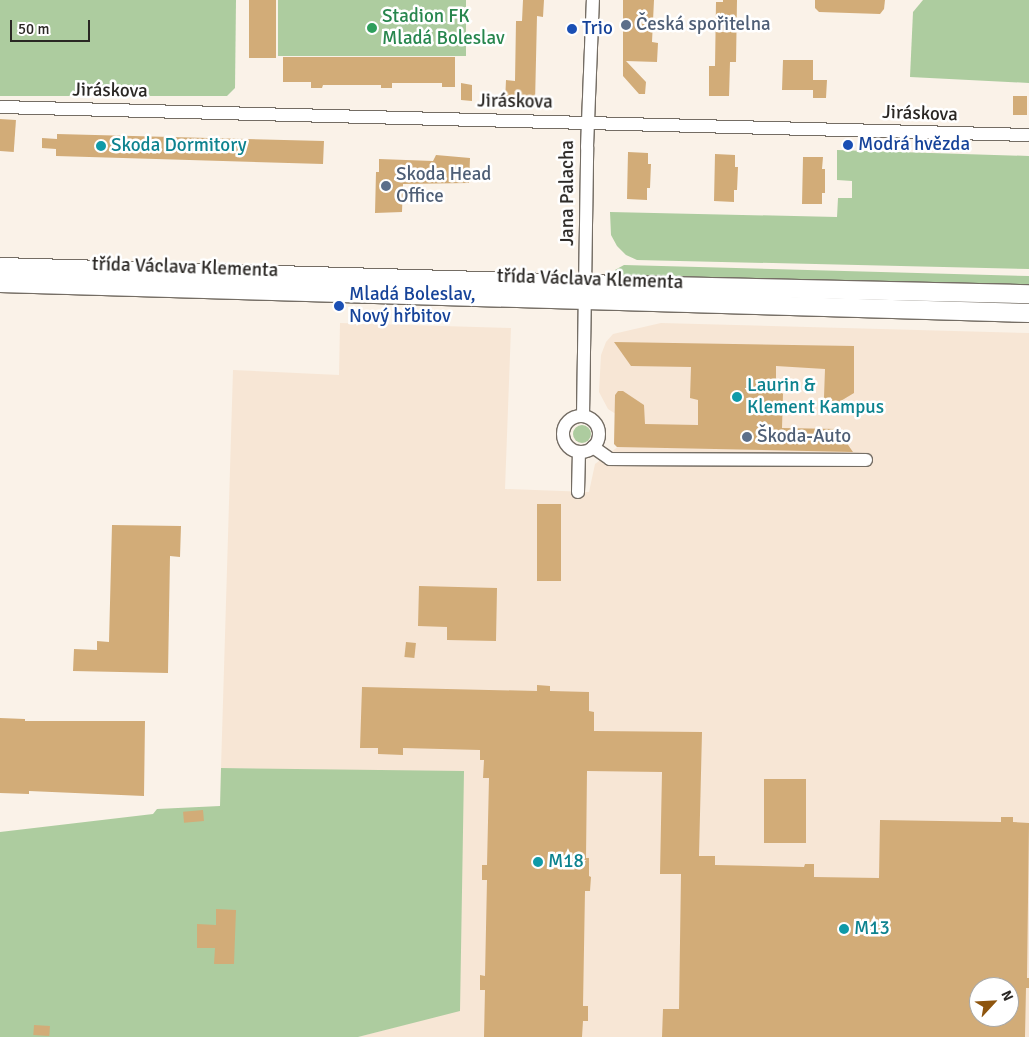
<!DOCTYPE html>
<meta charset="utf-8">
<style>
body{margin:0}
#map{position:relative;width:1029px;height:1037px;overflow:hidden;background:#faf2e8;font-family:Signika,sans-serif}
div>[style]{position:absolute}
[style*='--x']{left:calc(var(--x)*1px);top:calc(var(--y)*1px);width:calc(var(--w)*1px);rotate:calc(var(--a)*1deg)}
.industrial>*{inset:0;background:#f7e6d5}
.green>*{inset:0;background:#adcc9f;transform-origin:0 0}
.round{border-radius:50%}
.building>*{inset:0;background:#d2ac78;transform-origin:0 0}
.roads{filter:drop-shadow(1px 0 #746d64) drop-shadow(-1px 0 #746d64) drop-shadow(0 1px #746d64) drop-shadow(0 -1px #746d64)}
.street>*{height:12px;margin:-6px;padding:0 6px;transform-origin:6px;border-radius:6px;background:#fff}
.street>.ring{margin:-6px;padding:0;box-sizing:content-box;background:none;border:12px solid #fff;border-radius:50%}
.secondary>*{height:18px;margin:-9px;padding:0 9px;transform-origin:9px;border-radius:9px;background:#fff}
.dots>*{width:14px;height:14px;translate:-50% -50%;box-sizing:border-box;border:2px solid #fff;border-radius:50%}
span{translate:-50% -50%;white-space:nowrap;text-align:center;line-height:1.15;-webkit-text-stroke:5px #fff;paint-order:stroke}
.leisure-label{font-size:19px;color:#27864d}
.left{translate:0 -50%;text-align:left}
.service-label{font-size:19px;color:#4e5e75}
.transit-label{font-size:19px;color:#164399}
.street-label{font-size:19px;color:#2a2724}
.culture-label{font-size:19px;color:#0d838f}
.north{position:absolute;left:969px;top:977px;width:50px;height:50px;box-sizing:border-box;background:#fff;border:1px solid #aaa9a7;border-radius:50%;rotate:65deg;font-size:14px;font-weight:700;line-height:20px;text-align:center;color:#2a2724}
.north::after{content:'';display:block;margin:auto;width:18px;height:22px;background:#8e550e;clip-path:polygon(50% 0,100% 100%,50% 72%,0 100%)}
.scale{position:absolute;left:10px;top:20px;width:80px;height:22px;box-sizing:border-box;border:2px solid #2a2724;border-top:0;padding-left:6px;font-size:15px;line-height:18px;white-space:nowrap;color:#2a2724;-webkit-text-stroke:4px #fff;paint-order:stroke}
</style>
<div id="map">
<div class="industrial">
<div style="clip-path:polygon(evenodd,340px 323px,511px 328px,505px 489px,589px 492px,595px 464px,623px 443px,622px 418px,608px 409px,599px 392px,601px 355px,606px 342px,613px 334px,661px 323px,1029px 333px,1029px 1037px,358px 1037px,460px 1010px,324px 770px,221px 768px,233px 370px,339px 375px,340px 323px,979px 987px,1009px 987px,1009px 1017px,979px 1017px,979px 987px)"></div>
</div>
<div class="green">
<div style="clip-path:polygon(0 0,236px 0,235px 88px,227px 96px,0 96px)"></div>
<div style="left:278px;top:0;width:188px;height:56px"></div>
<div style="clip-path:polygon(923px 0,1029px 0,1029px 83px,910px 77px,913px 12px)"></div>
<div style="clip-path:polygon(837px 150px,1029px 156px,1029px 269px,637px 260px,626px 255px,617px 246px,611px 235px,610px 212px,837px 217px,838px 198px,852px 198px,852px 181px,837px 180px)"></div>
<div style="clip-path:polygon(624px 265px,1029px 276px,1029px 290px,615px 278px,615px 270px)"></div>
<div class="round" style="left:573px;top:425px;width:18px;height:18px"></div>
<div style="clip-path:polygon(221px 768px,464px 771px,460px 1011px,358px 1037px,0 1037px,0 832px,153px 814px,157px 809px,220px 806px)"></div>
</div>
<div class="building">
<div style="left:249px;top:0;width:27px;height:58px"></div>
<div style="clip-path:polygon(523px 0,544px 0,543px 17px,537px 16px,535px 103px,505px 102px,506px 80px,515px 81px,516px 21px,522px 21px)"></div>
<div style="clip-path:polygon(623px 0,654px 0,652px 42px,658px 43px,657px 62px,626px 61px,646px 82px,645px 94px,639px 94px,623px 76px)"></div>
<div style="clip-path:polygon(723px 0,737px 0,736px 62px,730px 62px,729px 96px,709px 96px,709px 66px,715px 66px,716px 2px,723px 2px)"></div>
<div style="clip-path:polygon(815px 0,885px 0,884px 9px,880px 14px,819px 12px,815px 8px)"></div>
<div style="clip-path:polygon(283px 57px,455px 57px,455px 87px,442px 87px,442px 83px,392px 83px,392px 88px,381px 88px,381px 85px,323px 85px,322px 88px,311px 88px,311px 82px,283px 82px)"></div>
<div style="clip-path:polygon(783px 60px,813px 60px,813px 80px,827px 80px,826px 98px,813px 98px,813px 90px,782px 90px)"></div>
<div style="clip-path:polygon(461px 83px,472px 85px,472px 101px,461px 100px)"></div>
<div style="left:1013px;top:96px;width:14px;height:19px"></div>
<div style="left:0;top:119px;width:16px;height:32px;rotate:4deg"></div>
<div style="clip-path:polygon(57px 134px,324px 141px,323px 164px,56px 156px,56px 149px,42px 148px,42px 138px,57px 139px)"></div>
<div style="clip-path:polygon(628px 152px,648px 153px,648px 164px,651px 164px,650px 188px,647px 188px,647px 200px,627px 199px)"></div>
<div style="clip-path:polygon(715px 154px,735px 155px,735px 167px,738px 167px,737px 190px,734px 190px,734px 202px,714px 201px)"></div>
<div style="clip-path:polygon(436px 155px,470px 158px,469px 183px,403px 184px,402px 212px,375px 213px,376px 172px,379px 172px,379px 159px,433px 161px)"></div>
<div style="clip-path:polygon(803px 157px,823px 157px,822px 169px,825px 169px,825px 193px,822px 193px,822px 204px,802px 204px)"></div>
<div style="clip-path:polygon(614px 342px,854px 346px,854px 393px,834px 405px,826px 401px,824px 397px,825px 369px,776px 366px,776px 387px,783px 394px,782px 428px,837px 429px,853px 452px,617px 447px,614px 444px,615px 395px,618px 391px,623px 391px,644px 405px,645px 424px,698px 425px,698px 400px,690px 398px,691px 367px,631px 366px)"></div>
<div style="left:537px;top:504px;width:24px;height:77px"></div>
<div style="clip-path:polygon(112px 525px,181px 526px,180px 557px,170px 556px,168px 673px,73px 671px,74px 649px,97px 650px,97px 641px,109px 642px)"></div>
<div style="clip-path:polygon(419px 586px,497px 588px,496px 641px,447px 640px,447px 627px,418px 626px)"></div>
<div style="left:406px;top:642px;width:10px;height:15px;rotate:6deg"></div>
<div style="clip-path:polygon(evenodd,537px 685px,550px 686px,550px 691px,589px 692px,589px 711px,594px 712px,594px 731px,702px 732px,699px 856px,715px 856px,715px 865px,804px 867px,805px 864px,814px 864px,814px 877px,879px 878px,880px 820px,1001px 822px,1001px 817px,1013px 817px,1013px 822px,1029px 823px,1027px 978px,1029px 978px,1029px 988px,1026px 988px,1025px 1037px,662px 1037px,663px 1009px,679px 1009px,681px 874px,660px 874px,662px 772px,587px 771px,586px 858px,589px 858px,589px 876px,591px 877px,590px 891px,585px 891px,583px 1006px,588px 1006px,588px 1021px,583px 1021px,582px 1037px,484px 1037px,485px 990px,480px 990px,480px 975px,485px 976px,487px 880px,482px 880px,482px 865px,487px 865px,489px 778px,483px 778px,484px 760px,480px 760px,480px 750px,403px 748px,403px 755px,378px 754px,378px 748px,360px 748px,362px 687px,537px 691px,537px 685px,979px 987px,1009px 987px,1009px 1017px,979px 1017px,979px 987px)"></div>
<div style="clip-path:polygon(0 718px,25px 719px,25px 721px,145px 721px,144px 796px,29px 791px,29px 794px,0 793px)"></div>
<div style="left:764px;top:779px;width:42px;height:64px"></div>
<div style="left:203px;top:810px;width:11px;height:20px;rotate:85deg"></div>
<div style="clip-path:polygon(216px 909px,236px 910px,234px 964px,214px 964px,215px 948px,197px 948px,197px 924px,216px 925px)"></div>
<div style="left:34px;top:1025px;width:16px;height:10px;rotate:4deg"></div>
</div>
<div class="roads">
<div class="street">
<div style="--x:0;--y:107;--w:1029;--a:1.56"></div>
<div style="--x:583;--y:416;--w:269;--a:-89.1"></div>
<div style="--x:587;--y:147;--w:147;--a:-87.7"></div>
<div class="ring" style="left:563px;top:416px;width:24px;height:24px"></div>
<div style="--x:593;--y:447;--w:21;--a:35"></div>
<div style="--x:610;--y:459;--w:256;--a:0.2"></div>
<div style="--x:578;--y:492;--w:40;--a:-88.6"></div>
</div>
<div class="secondary">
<div style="--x:0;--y:267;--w:622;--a:1.66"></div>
<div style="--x:622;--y:285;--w:407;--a:1.3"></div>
<div style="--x:0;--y:283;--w:1029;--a:1.67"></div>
</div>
</div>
<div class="dots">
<div style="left:626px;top:25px;background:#5c6f8a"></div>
<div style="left:372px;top:28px;background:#2e9e5b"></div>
<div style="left:572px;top:29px;background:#1a4fb4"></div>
<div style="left:848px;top:145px;background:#1a4fb4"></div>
<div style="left:101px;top:146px;background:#0f9aa8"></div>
<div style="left:386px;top:186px;background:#5c6f8a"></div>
<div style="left:339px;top:306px;background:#1a4fb4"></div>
<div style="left:737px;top:397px;background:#0f9aa8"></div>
<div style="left:747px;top:437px;background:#5c6f8a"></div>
<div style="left:538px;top:862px;background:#0f9aa8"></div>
<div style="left:844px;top:929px;background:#0f9aa8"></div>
</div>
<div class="leisure-label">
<span class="left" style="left:382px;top:28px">Stadion FK<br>Mladá Boleslav</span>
</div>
<div class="service-label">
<span class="left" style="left:636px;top:25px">Česká spořitelna</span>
<span class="left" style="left:396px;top:186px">Skoda Head<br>Office</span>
<span class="left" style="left:757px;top:437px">Škoda-Auto</span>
</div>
<div class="transit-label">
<span class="left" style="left:582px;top:29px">Trio</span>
<span class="left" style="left:858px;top:145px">Modrá hvězda</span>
<span class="left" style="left:349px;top:306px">Mladá Boleslav,<br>Nový hřbitov</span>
</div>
<div class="street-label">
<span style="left:110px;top:91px;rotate:1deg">Jiráskova</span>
<span style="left:515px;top:102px;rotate:1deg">Jiráskova</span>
<span style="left:920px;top:114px;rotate:2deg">Jiráskova</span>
<span style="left:568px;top:193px;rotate:-90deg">Jana Palacha</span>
<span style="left:185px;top:268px;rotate:2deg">třída Václava Klementa</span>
<span style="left:590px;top:280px;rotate:2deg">třída Václava Klementa</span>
</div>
<div class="culture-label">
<span class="left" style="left:111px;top:146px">Skoda Dormitory</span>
<span class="left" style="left:747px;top:397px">Laurin &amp;<br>Klement Kampus</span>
<span class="left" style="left:548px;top:862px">M18</span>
<span class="left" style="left:854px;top:929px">M13</span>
</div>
<div class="north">N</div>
<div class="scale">50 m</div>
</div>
